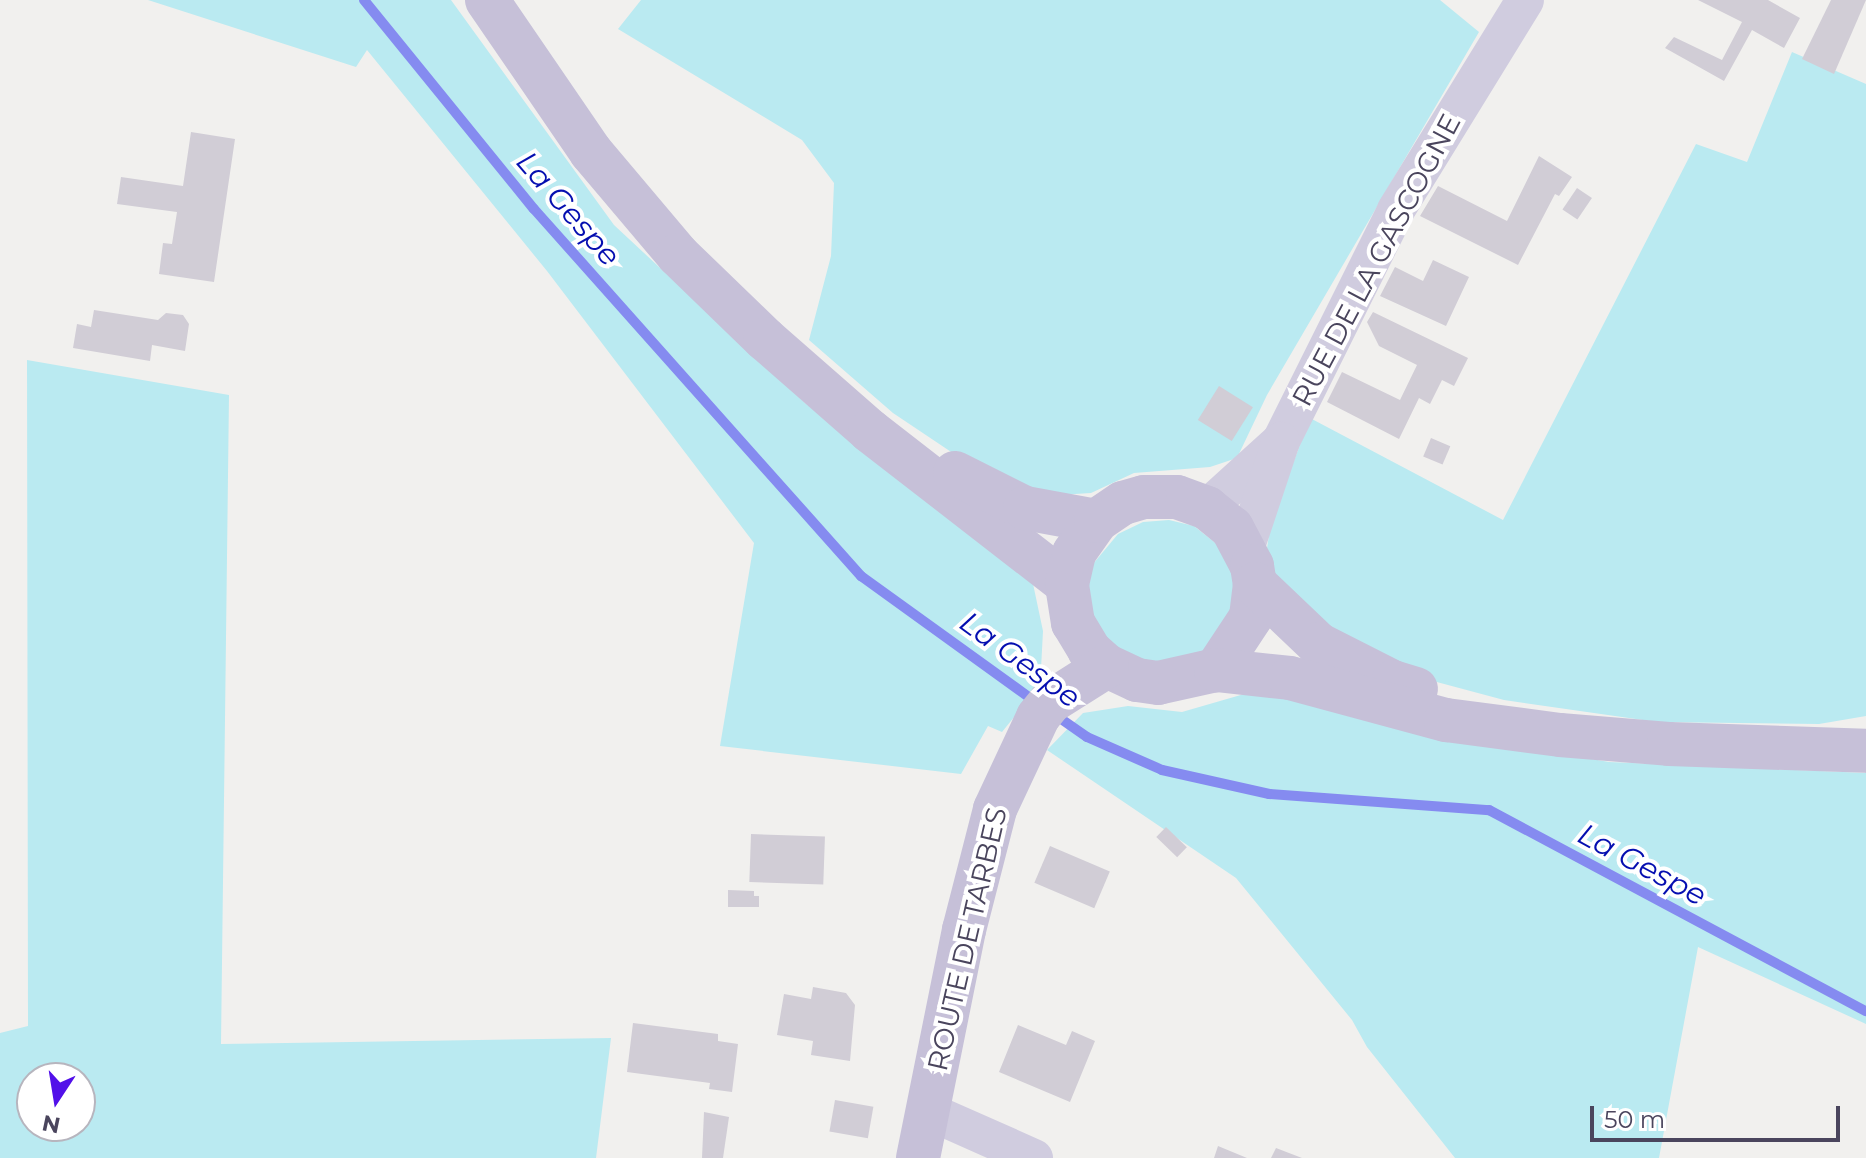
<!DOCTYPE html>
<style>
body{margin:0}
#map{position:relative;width:1866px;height:1158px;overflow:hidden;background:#f1f0ee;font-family:Montserrat,sans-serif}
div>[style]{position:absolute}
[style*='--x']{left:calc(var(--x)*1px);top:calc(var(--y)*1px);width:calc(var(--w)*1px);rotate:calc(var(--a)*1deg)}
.green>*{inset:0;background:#baeaf1}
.stream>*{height:10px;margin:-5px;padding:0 5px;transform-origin:5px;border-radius:5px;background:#858bf0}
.building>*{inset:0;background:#d1cdd6;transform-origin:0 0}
.street>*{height:38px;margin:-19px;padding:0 19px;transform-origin:19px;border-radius:19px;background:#d0ccdf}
.secondary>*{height:44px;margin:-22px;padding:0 22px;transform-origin:22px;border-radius:22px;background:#c6c0d8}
span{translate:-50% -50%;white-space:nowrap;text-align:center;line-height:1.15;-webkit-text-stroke:8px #fff;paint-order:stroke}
.street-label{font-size:28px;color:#4a455d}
.water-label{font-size:30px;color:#050eb0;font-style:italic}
.north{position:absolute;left:16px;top:1062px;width:80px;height:80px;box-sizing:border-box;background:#fff;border:2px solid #b7b5be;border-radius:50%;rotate:192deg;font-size:22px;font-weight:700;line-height:32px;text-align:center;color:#4a455d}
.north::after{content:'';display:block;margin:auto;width:28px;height:36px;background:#5210e9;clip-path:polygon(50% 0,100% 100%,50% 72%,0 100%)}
.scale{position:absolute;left:1590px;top:1106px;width:250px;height:36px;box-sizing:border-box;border:4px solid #4a455d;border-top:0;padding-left:10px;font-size:24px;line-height:28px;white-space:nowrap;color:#4a455d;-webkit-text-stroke:6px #fff;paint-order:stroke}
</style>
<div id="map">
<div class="green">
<div style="clip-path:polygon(148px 0,451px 0,614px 225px,805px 403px,1032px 579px,1043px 631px,1041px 669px,1031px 696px,1002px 732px,988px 726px,961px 774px,720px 746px,754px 543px,547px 271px,367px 50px,356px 67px)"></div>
<div style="clip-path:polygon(641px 0,1440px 0,1479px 32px,1267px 395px,1237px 458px,1210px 467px,1134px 473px,1091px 493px,1043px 496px,993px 480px,893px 413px,809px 340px,831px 256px,834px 183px,802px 140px,618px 29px)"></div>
<div style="clip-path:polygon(1792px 52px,1866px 84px,1866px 716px,1819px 724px,1657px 722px,1504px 700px,1433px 681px,1332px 635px,1274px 578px,1267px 548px,1271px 522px,1310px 418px,1503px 520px,1696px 144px,1747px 162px)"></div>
<div style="clip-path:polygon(evenodd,27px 360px,229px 395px,221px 1044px,611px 1038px,596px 1158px,0 1158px,0 1033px,28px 1026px,27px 360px,32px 1078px,80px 1078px,80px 1126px,32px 1126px,32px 1078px)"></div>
<div style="clip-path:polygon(1169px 520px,1194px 526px,1218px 545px,1235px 577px,1227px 633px,1186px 665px,1121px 657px,1091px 619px,1087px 593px,1093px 564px,1118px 534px,1143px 522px)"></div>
<div style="clip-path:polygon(1258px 690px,1369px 720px,1609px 762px,1866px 773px,1866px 1024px,1698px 947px,1659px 1158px,1455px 1158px,1367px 1047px,1352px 1020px,1236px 878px,1047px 750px,1083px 713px,1128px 706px,1182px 712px)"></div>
</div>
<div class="stream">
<div style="--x:364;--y:0;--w:269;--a:50.9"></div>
<div style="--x:534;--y:209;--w:492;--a:48.3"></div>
<div style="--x:861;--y:576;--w:217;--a:35.8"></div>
<div style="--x:1054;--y:714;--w:40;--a:34.9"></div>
<div style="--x:1087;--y:737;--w:82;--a:23.7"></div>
<div style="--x:1162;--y:770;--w:110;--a:12.6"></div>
<div style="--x:1269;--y:794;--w:221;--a:4.2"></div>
<div style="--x:1489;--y:810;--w:427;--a:28.1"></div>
</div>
<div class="building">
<div style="clip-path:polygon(1698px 0,1768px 0,1800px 18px,1784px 48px,1752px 30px,1724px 81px,1665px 48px,1674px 37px,1722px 60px,1742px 22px)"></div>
<div style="clip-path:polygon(1831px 0,1866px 0,1834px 74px,1802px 59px)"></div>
<div style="clip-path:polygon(191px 132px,235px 139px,214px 282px,159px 274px,163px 243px,172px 244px,177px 212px,117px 204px,121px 177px,183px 186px)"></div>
<div style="clip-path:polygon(1539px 156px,1572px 177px,1559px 196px,1555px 194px,1518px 265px,1420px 216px,1438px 186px,1507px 221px)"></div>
<div style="left:1577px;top:188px;width:18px;height:26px;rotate:34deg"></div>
<div style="clip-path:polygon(1433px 260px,1469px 277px,1446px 326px,1380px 296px,1395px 267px,1423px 281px)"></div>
<div style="clip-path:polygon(94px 310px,158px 320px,166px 313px,183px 315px,189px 324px,185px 351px,152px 345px,150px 361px,73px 348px,77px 324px,91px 327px)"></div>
<div style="clip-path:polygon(1373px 312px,1468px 358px,1454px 386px,1442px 380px,1430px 404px,1419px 398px,1399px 439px,1327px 402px,1342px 372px,1400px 400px,1417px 365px,1379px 346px,1367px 322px)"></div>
<div style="left:1219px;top:386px;width:40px;height:40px;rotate:32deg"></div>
<div style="left:1431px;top:438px;width:21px;height:20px;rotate:23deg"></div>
<div style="left:1166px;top:827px;width:29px;height:14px;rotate:44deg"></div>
<div style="left:751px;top:834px;width:74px;height:48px;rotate:2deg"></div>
<div style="left:1050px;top:846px;width:65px;height:40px;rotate:23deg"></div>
<div style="clip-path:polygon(728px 890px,754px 891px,754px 896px,759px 896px,759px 907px,728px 907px)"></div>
<div style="clip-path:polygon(813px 987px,846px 993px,855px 1005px,850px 1061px,811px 1055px,813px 1041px,777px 1035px,784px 994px,811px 999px)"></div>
<div style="clip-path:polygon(633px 1023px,718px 1034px,718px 1041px,738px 1044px,732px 1092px,709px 1089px,710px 1083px,627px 1072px)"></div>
<div style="clip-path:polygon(1018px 1025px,1066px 1045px,1072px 1031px,1095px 1041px,1070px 1102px,999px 1072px)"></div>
<div style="left:835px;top:1100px;width:39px;height:32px;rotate:10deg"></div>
<div style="clip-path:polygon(704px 1112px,729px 1117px,723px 1158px,702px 1158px)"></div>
<div style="clip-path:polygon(1218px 1146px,1247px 1158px,1214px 1158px)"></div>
<div style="clip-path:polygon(1276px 1148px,1302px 1158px,1271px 1158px)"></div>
</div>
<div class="street">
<div style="--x:1281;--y:441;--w:258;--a:-63.5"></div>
<div style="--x:1396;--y:210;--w:246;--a:-58.4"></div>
<div style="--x:1207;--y:508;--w:100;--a:-42.2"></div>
<div style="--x:1281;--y:441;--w:117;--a:108.4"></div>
<div style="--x:928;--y:1111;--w:116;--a:23.9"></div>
</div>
<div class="secondary">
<div style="--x:487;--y:0;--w:184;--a:55.6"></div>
<div style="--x:591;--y:152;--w:135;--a:49.8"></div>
<div style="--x:678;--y:255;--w:121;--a:44"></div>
<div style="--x:765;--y:339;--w:140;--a:41.2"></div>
<div style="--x:870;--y:431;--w:249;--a:37.8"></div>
<div style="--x:955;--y:473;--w:78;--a:26.6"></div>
<div style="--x:1025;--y:508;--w:72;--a:10.4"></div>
<div style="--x:1144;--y:497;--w:33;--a:0"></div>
<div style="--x:1177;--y:497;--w:32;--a:20"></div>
<div style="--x:1207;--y:508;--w:32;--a:39"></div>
<div style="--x:1232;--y:528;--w:43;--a:62.2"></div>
<div style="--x:1252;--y:566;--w:18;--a:81"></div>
<div style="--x:1255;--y:584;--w:33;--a:97"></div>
<div style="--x:1251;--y:617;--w:64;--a:123.4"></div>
<div style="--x:1216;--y:670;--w:59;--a:167.4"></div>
<div style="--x:1158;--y:683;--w:21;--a:-172"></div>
<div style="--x:1137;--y:680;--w:33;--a:-155"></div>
<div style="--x:1107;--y:666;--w:23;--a:-139"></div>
<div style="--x:1090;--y:651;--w:33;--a:-121"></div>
<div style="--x:1073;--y:623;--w:39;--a:-99"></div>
<div style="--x:1067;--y:584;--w:32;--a:-77"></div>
<div style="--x:1074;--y:553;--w:39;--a:-55"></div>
<div style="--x:1096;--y:521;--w:32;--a:-34"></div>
<div style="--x:1123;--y:503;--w:22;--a:-16"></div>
<div style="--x:1255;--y:584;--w:87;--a:43.6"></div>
<div style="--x:1318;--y:644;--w:84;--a:26.9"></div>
<div style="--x:1393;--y:682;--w:24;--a:17"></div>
<div style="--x:1216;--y:670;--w:74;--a:6.2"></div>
<div style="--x:1290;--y:678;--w:162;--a:15.1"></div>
<div style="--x:1446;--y:720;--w:115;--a:7.5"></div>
<div style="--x:1560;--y:735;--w:109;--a:4.7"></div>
<div style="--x:1669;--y:744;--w:197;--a:2"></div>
<div style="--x:918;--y:1158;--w:233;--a:-78.6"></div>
<div style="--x:964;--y:930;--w:125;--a:-75.6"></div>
<div style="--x:995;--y:809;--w:102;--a:-64.9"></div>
<div style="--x:1038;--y:717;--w:19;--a:-51"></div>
<div style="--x:1050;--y:702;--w:67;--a:-32.3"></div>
</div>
<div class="street-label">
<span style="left:1376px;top:260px;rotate:-62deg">RUE DE LA GASCOGNE</span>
<span style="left:967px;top:939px;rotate:-77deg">ROUTE DE TARBES</span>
</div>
<div class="water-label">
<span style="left:568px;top:209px;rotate:49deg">La Gespe</span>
<span style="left:1020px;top:660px;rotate:36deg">La Gespe</span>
<span style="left:1642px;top:865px;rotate:28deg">La Gespe</span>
</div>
<div class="north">N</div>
<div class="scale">50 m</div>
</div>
